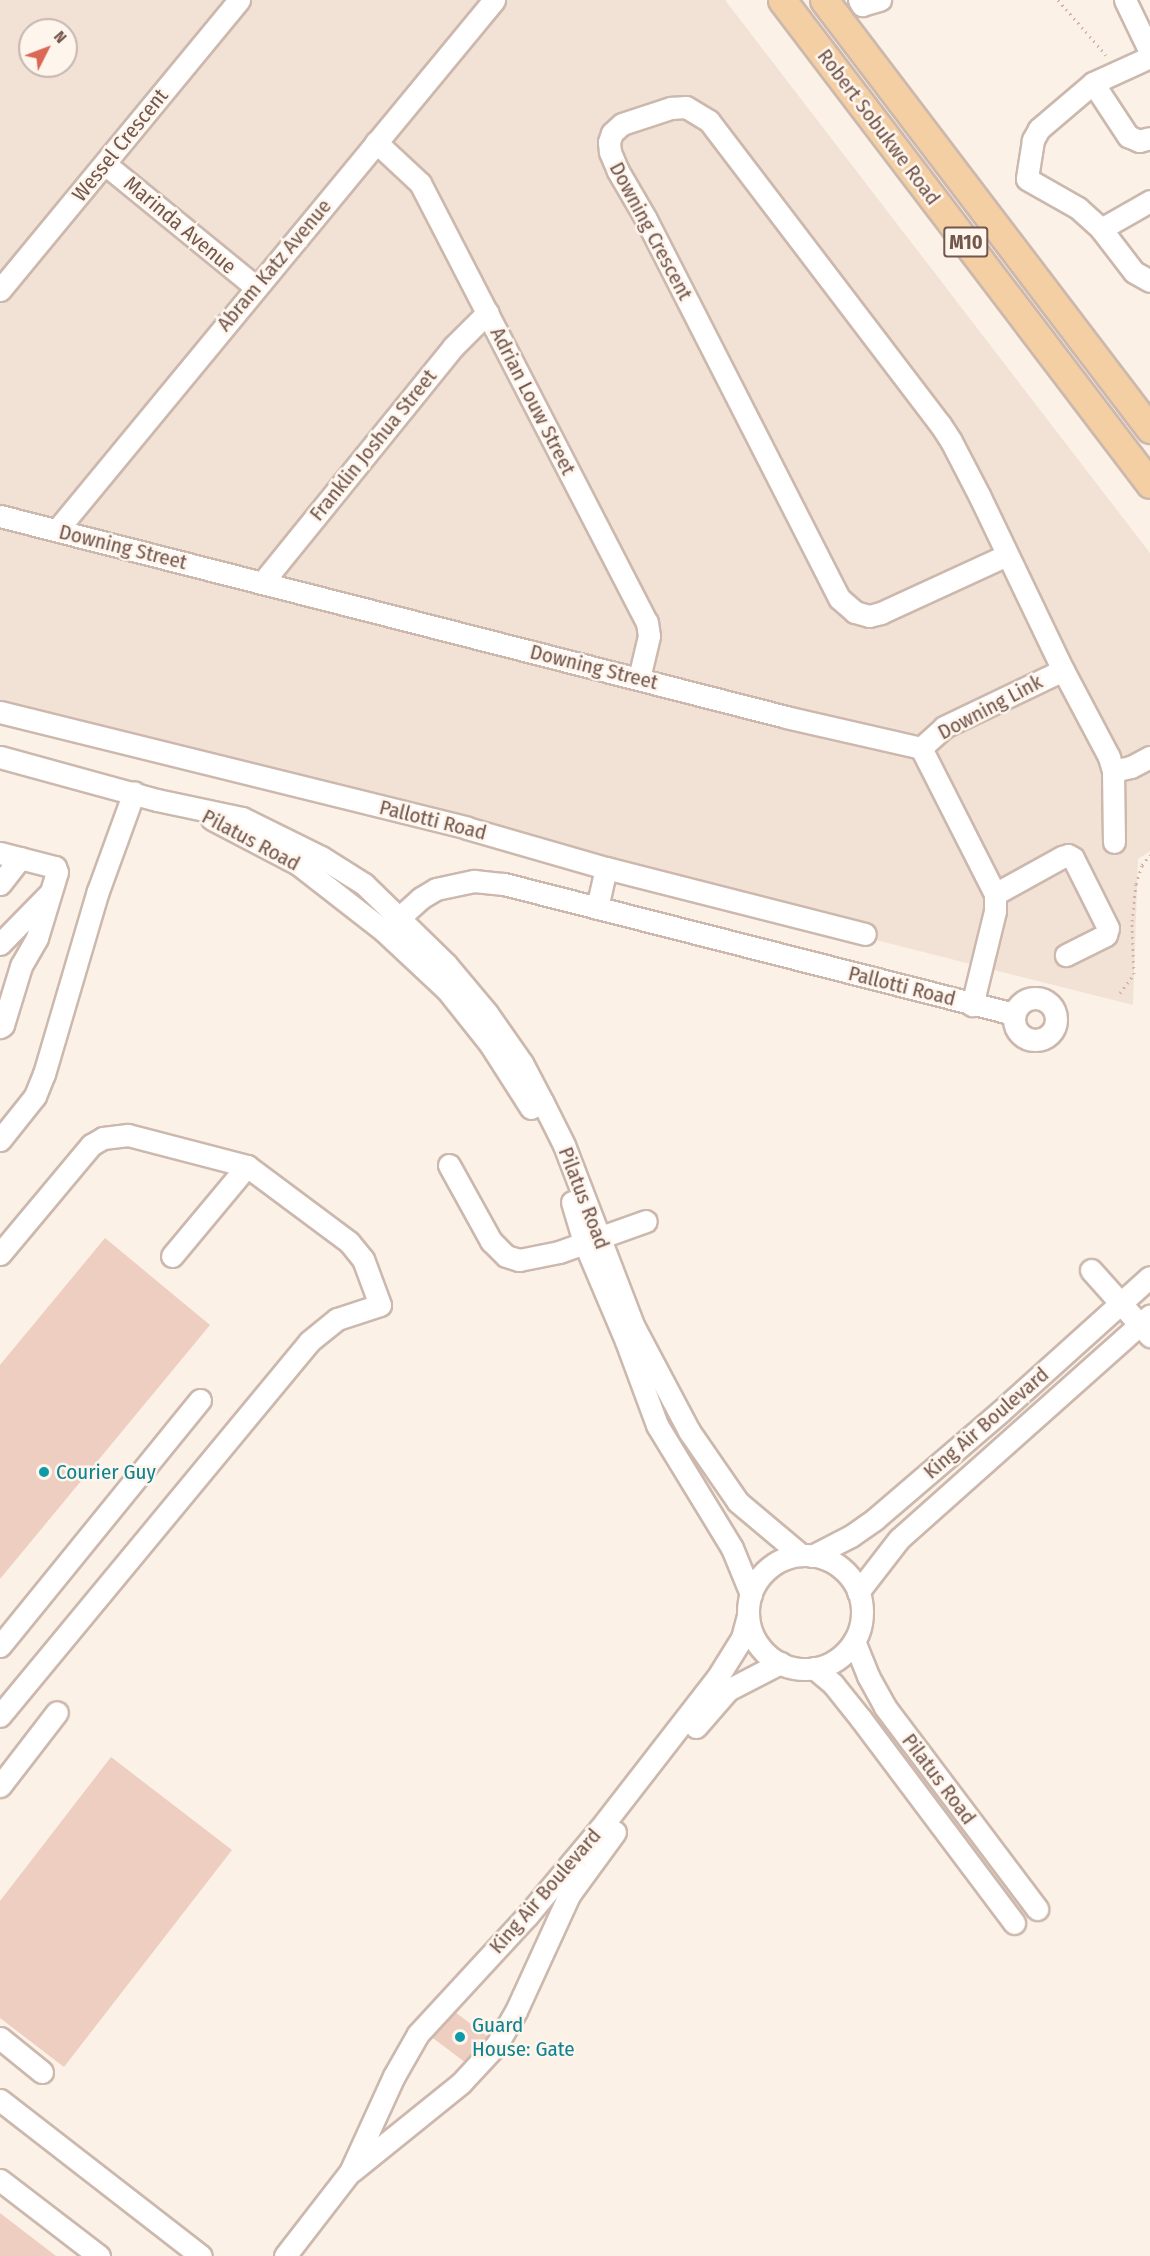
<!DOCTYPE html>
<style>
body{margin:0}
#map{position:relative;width:1150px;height:2256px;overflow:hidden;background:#fbf1e6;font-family:"Fira Sans Condensed",sans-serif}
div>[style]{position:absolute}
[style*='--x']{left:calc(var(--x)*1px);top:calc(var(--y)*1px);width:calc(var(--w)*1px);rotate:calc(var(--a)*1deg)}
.residential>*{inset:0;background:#f2e2d5}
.building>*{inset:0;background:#eecec0;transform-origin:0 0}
.path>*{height:3px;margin-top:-1.5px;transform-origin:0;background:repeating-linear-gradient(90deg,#d3b1a3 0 1.5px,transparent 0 6px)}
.roads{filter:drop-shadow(2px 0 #ccb8ad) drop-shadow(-2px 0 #ccb8ad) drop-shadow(0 2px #ccb8ad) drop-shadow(0 -2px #ccb8ad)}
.minor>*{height:21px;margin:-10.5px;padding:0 10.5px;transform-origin:10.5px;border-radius:10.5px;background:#fff}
.minor>.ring{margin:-10.5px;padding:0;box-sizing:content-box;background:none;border:21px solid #fff;border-radius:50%}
.major>*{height:27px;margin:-13.5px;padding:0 13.5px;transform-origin:13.5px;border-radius:13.5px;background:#f4cfa4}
.dots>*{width:16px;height:16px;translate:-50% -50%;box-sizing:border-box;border:3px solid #fef5ed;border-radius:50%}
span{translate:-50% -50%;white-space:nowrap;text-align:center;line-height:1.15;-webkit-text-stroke:5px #fef5ed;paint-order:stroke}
.shield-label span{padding:2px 4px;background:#fef5ed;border:2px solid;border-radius:4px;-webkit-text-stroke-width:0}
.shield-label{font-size:20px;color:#72574d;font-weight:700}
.street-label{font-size:21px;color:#72574d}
.culture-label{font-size:21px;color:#0d838f}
.left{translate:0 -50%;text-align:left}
.north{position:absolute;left:18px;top:18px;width:60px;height:60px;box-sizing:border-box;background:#fef5ed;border:2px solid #c6b6ad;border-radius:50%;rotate:48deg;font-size:16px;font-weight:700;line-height:24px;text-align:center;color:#72574d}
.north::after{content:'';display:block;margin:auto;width:21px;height:27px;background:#db6755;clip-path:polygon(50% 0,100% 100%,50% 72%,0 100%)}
</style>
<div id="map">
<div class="residential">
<div style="clip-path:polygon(evenodd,0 0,725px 0,1150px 553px,1150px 851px,1138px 859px,1133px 1005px,0 719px,0 0,30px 30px,66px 30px,66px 66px,30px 66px,30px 30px)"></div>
</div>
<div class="building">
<div style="clip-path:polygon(105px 1238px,210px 1325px,0 1579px,0 1365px)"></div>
<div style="clip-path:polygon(111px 1757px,232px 1850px,64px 2067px,0 2018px,0 1901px)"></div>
<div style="left:451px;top:2009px;width:49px;height:34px;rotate:37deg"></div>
<div style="clip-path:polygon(0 2213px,56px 2256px,0 2256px)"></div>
</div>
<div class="path">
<div style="--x:1058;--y:0;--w:73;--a:48.9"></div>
<div style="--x:1120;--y:993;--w:24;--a:-54"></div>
<div style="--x:1134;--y:974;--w:53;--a:-92.2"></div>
<div style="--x:1132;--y:921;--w:37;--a:-84"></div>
<div style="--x:1136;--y:884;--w:20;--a:-72"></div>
<div style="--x:1142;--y:865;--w:13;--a:-51"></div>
</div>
<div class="roads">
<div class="minor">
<div style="--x:859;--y:0;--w:6;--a:59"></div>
<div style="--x:862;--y:5;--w:19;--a:-16"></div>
<div style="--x:1125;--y:0;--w:58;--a:64.3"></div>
<div style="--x:1150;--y:57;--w:63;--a:155.5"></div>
<div style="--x:1093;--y:83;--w:71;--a:139.6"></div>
<div style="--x:1039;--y:129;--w:13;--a:119"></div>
<div style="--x:1033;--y:140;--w:39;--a:99"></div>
<div style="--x:1027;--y:179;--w:59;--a:29.6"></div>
<div style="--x:1078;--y:208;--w:31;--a:42"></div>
<div style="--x:1101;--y:229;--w:54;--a:52.5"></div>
<div style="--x:1134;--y:272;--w:18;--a:29"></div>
<div style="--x:1093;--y:83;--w:64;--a:56.6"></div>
<div style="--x:1128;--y:136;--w:12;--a:24"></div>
<div style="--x:1139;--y:141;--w:11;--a:-15"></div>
<div style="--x:376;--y:142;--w:60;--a:43"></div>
<div style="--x:420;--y:183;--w:494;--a:62.7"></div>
<div style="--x:647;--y:622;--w:14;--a:82"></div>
<div style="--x:649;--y:636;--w:43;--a:103.4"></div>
<div style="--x:105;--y:164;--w:195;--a:39.2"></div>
<div style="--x:1101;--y:229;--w:56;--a:-29.7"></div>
<div style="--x:0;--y:290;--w:376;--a:-50.5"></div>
<div style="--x:0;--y:516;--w:811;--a:14.34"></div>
<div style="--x:786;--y:717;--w:139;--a:12.9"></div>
<div style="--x:921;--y:748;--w:164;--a:63.1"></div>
<div style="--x:995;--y:894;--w:17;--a:90"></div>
<div style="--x:995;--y:911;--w:97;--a:103.7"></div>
<div style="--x:57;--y:530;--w:687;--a:-50.49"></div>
<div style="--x:1007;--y:555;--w:139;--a:155.3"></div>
<div style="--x:881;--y:613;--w:12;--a:166"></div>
<div style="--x:869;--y:616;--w:15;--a:-164"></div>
<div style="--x:855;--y:612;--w:21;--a:-139"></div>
<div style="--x:839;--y:598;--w:425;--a:-117"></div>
<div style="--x:646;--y:219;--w:56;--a:-120.3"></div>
<div style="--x:618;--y:171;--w:21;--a:-113"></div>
<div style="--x:610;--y:152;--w:10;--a:-96"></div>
<div style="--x:609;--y:142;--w:9;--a:-72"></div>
<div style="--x:612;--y:133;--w:13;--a:-42"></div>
<div style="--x:622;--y:124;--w:52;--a:-18.1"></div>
<div style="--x:671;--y:108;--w:15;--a:-4"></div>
<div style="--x:686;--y:107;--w:27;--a:31"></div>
<div style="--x:709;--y:121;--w:381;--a:52.7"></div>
<div style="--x:940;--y:424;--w:20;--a:57"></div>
<div style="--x:951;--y:441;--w:63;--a:62.6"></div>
<div style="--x:980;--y:497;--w:192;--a:64.4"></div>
<div style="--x:1063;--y:670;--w:98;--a:62.1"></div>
<div style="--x:1109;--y:757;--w:15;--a:74"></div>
<div style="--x:1113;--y:771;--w:71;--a:89.2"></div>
<div style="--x:262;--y:583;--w:304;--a:-51"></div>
<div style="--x:453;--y:347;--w:49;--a:-45"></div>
<div style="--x:0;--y:712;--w:481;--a:13.9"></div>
<div style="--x:467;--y:828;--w:145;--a:16.1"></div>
<div style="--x:606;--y:868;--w:267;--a:14.3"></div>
<div style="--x:921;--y:748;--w:31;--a:-42"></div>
<div style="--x:944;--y:727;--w:132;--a:-25.6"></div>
<div style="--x:0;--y:757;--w:163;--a:15.3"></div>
<div style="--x:157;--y:800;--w:87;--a:12"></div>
<div style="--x:242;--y:818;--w:88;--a:26.3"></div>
<div style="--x:321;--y:857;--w:51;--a:32.1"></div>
<div style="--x:364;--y:884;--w:115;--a:44.3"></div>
<div style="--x:446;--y:964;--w:64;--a:50.1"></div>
<div style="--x:487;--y:1013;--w:61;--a:55"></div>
<div style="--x:522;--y:1063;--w:45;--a:62.3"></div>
<div style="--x:543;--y:1103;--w:47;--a:63.4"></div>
<div style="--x:564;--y:1145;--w:195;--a:69"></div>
<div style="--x:634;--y:1327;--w:118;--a:62.1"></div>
<div style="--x:689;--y:1431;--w:86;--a:55.4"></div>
<div style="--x:738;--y:1502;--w:82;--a:40.1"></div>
<div style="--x:1113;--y:771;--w:18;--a:-13"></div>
<div style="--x:1131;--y:767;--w:21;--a:-28"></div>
<div style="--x:212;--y:819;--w:97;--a:27.6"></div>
<div style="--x:298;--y:864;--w:109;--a:37.9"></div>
<div style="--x:384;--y:931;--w:86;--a:43.1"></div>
<div style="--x:447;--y:990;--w:69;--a:51.5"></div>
<div style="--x:490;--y:1044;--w:76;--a:57.4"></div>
<div style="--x:0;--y:853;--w:57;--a:14.3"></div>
<div style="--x:55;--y:867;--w:5;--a:68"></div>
<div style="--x:57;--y:872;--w:69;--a:106.9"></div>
<div style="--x:37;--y:938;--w:32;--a:120"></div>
<div style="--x:21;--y:966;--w:62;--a:107"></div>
<div style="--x:3;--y:1025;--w:4;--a:146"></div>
<div style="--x:0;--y:884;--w:33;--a:-52"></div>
<div style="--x:995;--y:894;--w:77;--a:-28.9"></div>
<div style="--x:1062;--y:857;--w:6;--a:-18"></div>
<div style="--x:1068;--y:855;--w:6;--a:31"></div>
<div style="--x:1073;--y:858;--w:78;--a:63.4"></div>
<div style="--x:1108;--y:928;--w:7;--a:106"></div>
<div style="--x:1106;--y:935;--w:45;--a:153.4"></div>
<div style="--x:597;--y:908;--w:41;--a:-77.3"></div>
<div style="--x:389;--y:927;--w:43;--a:-42.2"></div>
<div style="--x:421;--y:898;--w:17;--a:-31"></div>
<div style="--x:436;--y:889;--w:39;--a:-12"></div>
<div style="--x:474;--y:881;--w:30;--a:6"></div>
<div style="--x:504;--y:884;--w:526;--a:14.3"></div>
<div style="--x:0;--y:944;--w:71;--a:-45.6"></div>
<div class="ring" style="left:1014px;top:998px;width:21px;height:21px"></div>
<div style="--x:0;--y:1140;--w:56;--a:-51.5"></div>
<div style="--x:35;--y:1096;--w:24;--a:-68"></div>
<div style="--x:44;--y:1074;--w:191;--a:-73.6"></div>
<div style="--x:98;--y:891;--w:105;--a:-70"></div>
<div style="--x:449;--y:1165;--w:87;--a:61.1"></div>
<div style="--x:491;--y:1241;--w:21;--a:45"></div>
<div style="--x:506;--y:1256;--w:14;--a:17"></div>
<div style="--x:519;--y:1260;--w:41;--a:-11.3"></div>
<div style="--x:559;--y:1252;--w:92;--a:-19.6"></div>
<div style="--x:572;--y:1202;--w:42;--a:73.3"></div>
<div style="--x:584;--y:1242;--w:108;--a:67"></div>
<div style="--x:626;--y:1341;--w:90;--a:69.7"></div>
<div style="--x:657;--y:1425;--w:144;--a:58.6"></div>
<div style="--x:732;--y:1548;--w:50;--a:67.6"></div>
<div style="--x:0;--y:1254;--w:142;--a:-50.1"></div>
<div style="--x:91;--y:1145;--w:14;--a:-30"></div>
<div style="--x:103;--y:1138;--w:25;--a:-7"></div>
<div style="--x:128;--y:1135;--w:123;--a:14.6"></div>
<div style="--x:247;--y:1166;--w:127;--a:36.7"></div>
<div style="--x:349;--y:1242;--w:22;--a:51"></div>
<div style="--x:363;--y:1259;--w:49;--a:69.7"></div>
<div style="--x:380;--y:1305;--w:45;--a:162"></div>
<div style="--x:337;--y:1319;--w:36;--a:141"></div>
<div style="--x:309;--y:1342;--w:485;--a:129.6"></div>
<div style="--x:172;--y:1256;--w:117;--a:-50.2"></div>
<div style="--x:1091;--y:1270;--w:89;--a:48.2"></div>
<div class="ring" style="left:748px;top:1555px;width:93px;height:93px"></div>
<div style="--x:812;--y:1556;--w:44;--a:-27.1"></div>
<div style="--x:851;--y:1536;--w:29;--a:-35"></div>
<div style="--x:875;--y:1519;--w:166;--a:-40.6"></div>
<div style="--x:1001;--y:1411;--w:200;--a:-42"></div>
<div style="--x:858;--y:1592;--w:67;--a:-52.3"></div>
<div style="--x:899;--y:1539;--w:336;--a:-41.7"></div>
<div style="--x:854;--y:1641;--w:38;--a:68"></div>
<div style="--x:868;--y:1676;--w:35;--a:61"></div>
<div style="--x:885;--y:1707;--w:253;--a:53"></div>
<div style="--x:0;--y:1646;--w:317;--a:-50.9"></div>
<div style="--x:814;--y:1668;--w:25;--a:40"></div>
<div style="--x:833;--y:1684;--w:45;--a:51.3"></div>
<div style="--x:861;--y:1719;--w:255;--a:53.1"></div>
<div style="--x:696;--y:1727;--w:49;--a:-49.1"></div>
<div style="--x:728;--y:1690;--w:59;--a:-27.4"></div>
<div style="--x:0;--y:1786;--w:93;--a:-52.4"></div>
<div style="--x:0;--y:2038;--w:54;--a:39"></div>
<div style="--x:0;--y:2100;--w:254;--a:37.8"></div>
<div style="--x:352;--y:2171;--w:140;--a:-38.9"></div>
<div style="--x:461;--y:2083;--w:53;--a:-47.3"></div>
<div style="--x:497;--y:2044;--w:38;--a:-60"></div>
<div style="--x:516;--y:2011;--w:128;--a:-65.4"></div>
<div style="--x:569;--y:1895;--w:78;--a:-53.9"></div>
<div style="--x:0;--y:2180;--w:125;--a:37.5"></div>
<div style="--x:285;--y:2256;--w:106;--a:-52.3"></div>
<div style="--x:350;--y:2172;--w:106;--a:-65.4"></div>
<div style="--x:394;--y:2076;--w:48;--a:-60.3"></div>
<div style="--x:418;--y:2034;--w:161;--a:-47.3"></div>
<div style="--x:527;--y:1916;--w:112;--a:-50.1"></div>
<div style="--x:599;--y:1830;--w:192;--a:-52.2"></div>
<div style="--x:717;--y:1678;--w:47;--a:-58"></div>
<div style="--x:742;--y:1638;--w:24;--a:-75"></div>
</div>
<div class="major">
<div style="--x:782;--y:0;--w:608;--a:52.75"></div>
<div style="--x:824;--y:0;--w:539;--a:52.77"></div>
</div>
</div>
<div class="dots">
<div style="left:44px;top:1472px;background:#0f9aa8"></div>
<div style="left:460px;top:2037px;background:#0f9aa8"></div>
</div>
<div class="shield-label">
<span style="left:966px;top:242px">M10</span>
</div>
<div class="street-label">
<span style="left:879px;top:127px;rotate:53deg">Robert Sobukwe Road</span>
<span style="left:120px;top:145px;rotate:-51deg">Wessel Crescent</span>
<span style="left:180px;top:225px;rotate:40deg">Marinda Avenue</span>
<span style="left:651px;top:231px;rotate:62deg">Downing Crescent</span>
<span style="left:274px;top:265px;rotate:-50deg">Abram Katz Avenue</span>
<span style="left:533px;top:401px;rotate:63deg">Adrian Louw Street</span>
<span style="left:373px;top:445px;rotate:-51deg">Franklin Joshua Street</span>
<span style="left:123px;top:547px;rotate:14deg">Downing Street</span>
<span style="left:594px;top:667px;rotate:14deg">Downing Street</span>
<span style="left:990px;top:707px;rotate:-28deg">Downing Link</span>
<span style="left:433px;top:820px;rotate:14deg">Pallotti Road</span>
<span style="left:251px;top:840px;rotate:28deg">Pilatus Road</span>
<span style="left:902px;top:986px;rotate:14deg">Pallotti Road</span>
<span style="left:584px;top:1198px;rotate:69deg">Pilatus Road</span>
<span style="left:986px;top:1423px;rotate:-41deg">King Air Boulevard</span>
<span style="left:939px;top:1779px;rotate:53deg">Pilatus Road</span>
<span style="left:545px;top:1891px;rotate:-49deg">King Air Boulevard</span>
</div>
<div class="culture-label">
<span class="left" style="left:56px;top:1472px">Courier Guy</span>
<span class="left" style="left:472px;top:2037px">Guard<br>House: Gate</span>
</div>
<div class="north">N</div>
</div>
